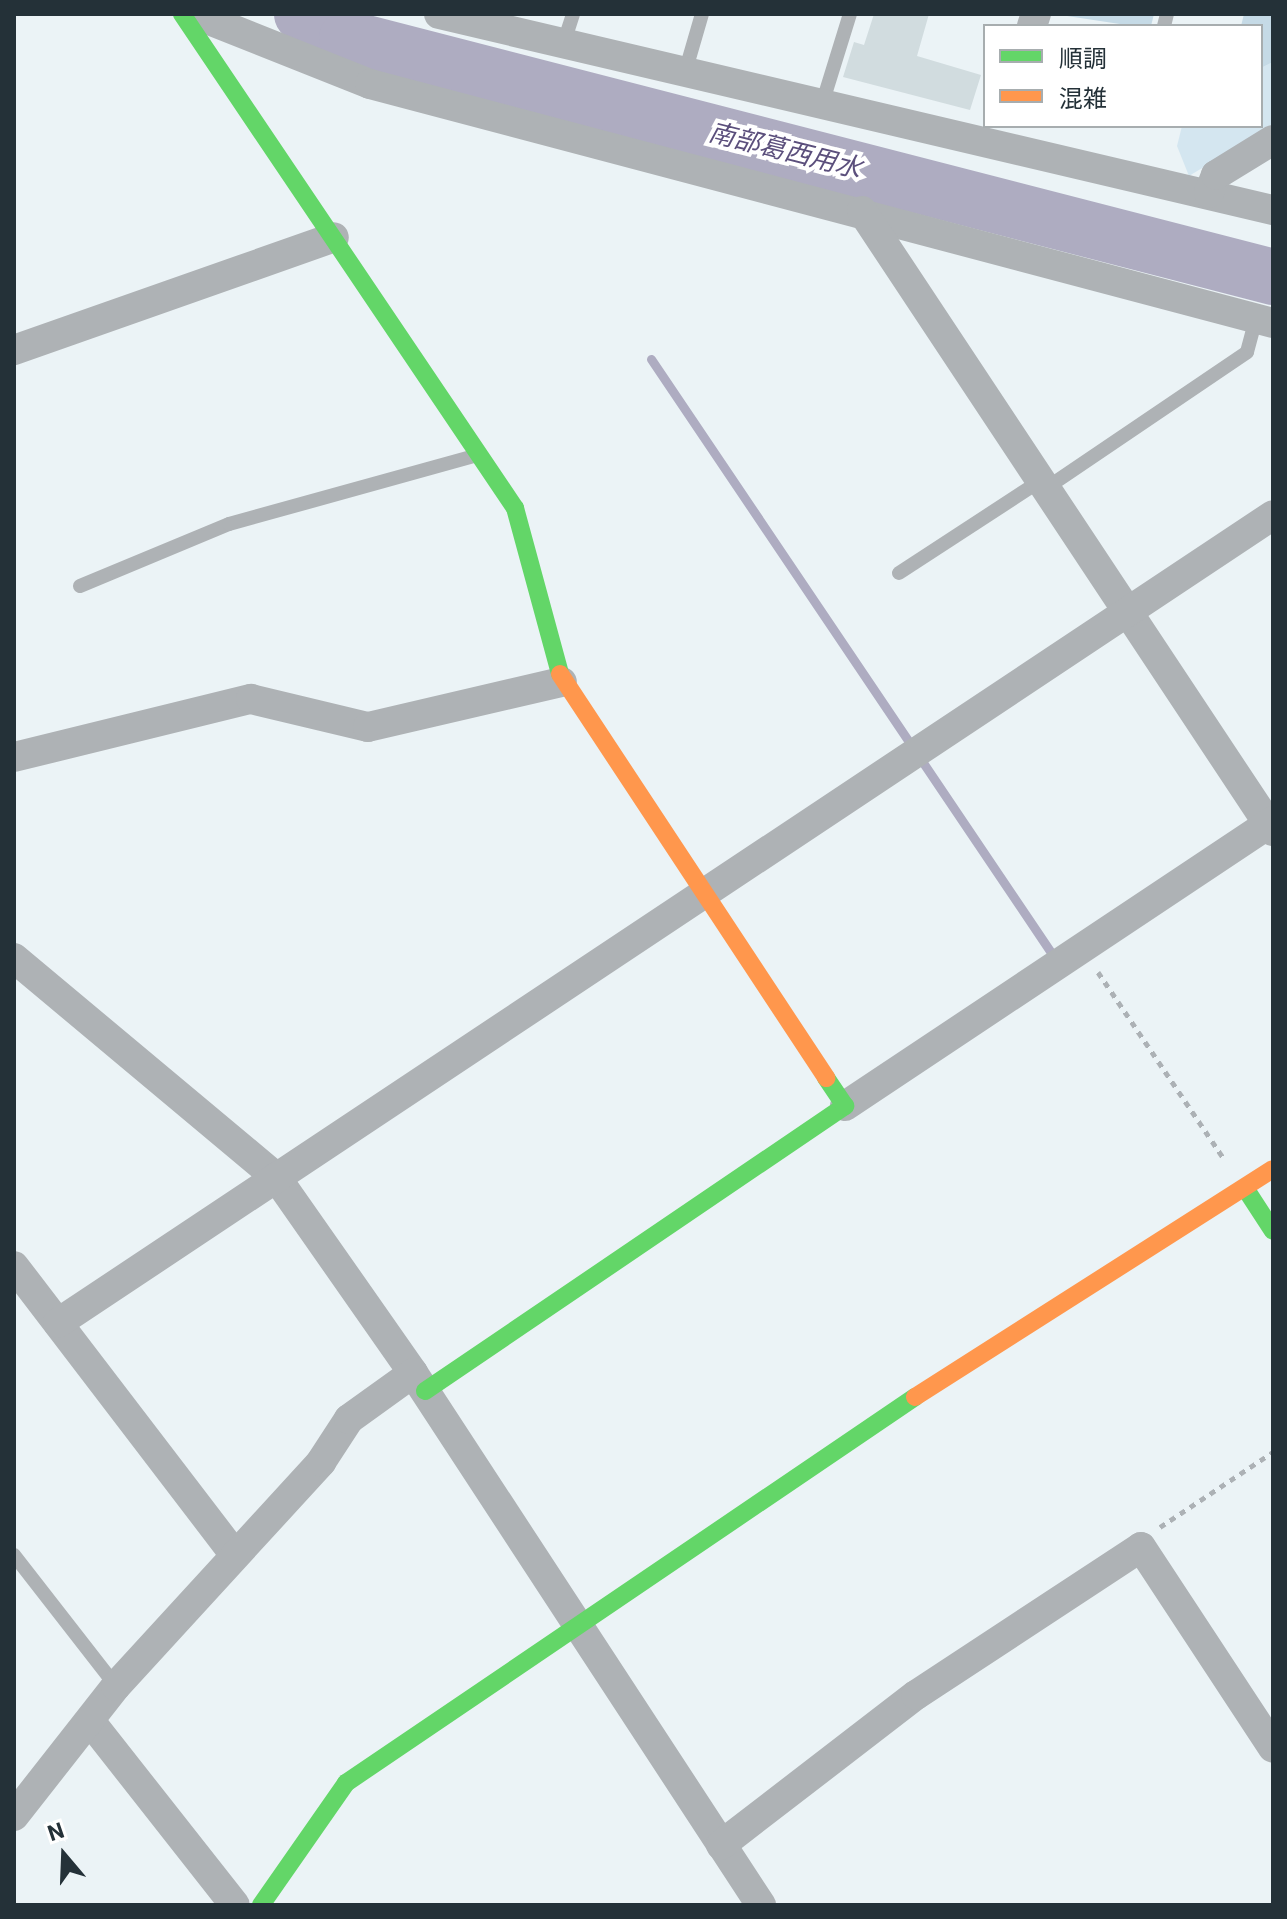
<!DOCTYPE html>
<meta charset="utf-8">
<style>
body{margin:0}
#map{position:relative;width:1287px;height:1919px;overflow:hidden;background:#ebf3f6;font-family:Roboto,"Noto Sans JP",sans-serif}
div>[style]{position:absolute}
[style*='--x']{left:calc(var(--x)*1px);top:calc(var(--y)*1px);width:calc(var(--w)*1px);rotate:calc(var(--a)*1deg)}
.green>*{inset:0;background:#d4e6f0}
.forest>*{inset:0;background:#c5dae6}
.stream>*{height:9px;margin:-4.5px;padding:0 4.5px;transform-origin:4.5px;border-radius:4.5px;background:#aeacc1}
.river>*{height:56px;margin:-28px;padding:0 28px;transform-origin:28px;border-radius:28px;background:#aeacc1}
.building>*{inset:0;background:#d1dcdf}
.path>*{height:5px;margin-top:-2.5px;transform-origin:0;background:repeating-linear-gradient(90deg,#acb1b5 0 6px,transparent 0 12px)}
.lane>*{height:14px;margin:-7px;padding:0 7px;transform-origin:7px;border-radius:7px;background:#aeb2b5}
.street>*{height:30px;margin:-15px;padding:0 15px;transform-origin:15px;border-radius:15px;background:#aeb2b5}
.fast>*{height:18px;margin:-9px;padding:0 9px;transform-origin:9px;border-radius:9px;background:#63d668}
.slow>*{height:18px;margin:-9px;padding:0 9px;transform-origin:9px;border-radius:9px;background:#ff974d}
span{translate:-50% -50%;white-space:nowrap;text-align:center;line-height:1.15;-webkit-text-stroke:8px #fff;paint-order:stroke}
.water-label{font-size:26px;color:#5b4f7c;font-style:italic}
.frame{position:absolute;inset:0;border:16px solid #243138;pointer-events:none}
.legend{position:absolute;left:983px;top:24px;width:280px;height:104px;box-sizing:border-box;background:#fff;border:2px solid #a7adaf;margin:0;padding:10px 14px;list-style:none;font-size:24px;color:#243138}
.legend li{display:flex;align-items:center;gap:16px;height:40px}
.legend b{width:40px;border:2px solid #a7adaf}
.north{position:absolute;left:24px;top:1815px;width:80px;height:80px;-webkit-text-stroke:6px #fff;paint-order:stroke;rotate:341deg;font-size:22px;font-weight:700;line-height:32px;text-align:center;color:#243138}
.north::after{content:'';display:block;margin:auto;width:28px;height:36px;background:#243138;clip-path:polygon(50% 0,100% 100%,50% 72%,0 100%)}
</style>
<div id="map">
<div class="green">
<div style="clip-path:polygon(1273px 62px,1273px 125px,1189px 176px,1177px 146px,1182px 126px,1261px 126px,1261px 68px)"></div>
</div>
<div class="forest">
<div style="clip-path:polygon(1054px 14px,1154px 14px,1151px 26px,1133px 26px)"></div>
<div style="clip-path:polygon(1244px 14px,1273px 14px,1273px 62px,1261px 68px,1261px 26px,1241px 26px)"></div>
</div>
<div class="stream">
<div style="--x:651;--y:359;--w:721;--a:56.02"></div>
</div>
<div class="river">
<div style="--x:302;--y:14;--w:51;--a:28.1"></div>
<div style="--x:347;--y:38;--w:956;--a:14.47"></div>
</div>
<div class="building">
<div style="clip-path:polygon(874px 14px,929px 14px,917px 56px,981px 75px,970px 110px,843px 77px,854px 42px,864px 45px)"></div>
</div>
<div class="path">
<div style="--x:1098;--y:972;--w:225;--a:56"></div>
<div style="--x:1160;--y:1527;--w:136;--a:-33.6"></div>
</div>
<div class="lane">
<div style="--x:1164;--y:26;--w:12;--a:-76"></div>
<div style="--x:564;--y:42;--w:29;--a:-72"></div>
<div style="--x:686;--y:69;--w:57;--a:-73.8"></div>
<div style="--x:823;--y:101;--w:91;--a:-72.8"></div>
<div style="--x:1045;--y:489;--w:244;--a:-34.1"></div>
<div style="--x:1247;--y:352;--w:35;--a:-75"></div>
<div style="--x:899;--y:573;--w:168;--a:-33.1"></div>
<div style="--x:80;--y:586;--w:161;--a:-22.6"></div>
<div style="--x:229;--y:524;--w:254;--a:-15.5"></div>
<div style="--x:14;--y:1555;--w:166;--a:52.1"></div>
</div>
<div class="street">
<div style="--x:194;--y:14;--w:189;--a:21.7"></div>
<div style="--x:370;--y:84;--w:934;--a:14.82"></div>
<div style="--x:439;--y:14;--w:857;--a:13.23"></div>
<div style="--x:1032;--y:26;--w:13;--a:-72"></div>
<div style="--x:1209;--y:193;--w:19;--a:-69"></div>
<div style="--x:1216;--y:175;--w:67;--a:-31.6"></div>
<div style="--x:862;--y:211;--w:744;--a:56.46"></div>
<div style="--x:14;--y:350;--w:339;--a:-19.4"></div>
<div style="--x:14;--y:757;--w:244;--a:-13.8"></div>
<div style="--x:251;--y:699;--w:120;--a:13.5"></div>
<div style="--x:368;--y:727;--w:199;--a:-13.1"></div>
<div style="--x:14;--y:958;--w:341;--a:39.9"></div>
<div style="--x:276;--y:1177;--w:239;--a:55"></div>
<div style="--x:413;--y:1373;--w:636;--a:56.81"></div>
<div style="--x:845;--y:1106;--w:514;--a:-33.66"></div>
<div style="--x:14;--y:1266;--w:362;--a:52.6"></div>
<div style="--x:58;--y:1323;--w:1459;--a:-33.62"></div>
<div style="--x:90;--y:1721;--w:234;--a:51.8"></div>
<div style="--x:14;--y:1816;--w:165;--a:-51.9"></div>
<div style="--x:116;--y:1686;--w:304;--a:-47.5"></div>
<div style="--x:321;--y:1462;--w:51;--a:-56.9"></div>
<div style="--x:349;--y:1419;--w:79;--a:-35.7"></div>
<div style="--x:721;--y:1845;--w:246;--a:-37.6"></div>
<div style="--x:916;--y:1695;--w:269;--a:-33.3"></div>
<div style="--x:1141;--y:1547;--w:240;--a:56.7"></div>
</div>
<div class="fast">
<div style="--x:182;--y:14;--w:596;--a:56.02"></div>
<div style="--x:515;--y:508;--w:172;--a:74.8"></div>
<div style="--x:1245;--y:1188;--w:51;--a:56.9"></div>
<div style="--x:425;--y:1391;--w:508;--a:-34.16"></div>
<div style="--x:845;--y:1106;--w:34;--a:-124"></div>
<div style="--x:261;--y:1905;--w:149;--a:-55.1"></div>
<div style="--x:346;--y:1783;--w:688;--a:-34.15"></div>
</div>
<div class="slow">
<div style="--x:560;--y:674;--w:484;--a:56.6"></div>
<div style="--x:915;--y:1397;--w:424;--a:-32.5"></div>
</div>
<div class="water-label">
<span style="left:785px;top:151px;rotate:14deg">南部葛西用水</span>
</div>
<div class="frame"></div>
<ul class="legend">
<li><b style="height:10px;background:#63d668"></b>順調</li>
<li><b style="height:10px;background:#ff974d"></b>混雑</li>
</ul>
<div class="north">N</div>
</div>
